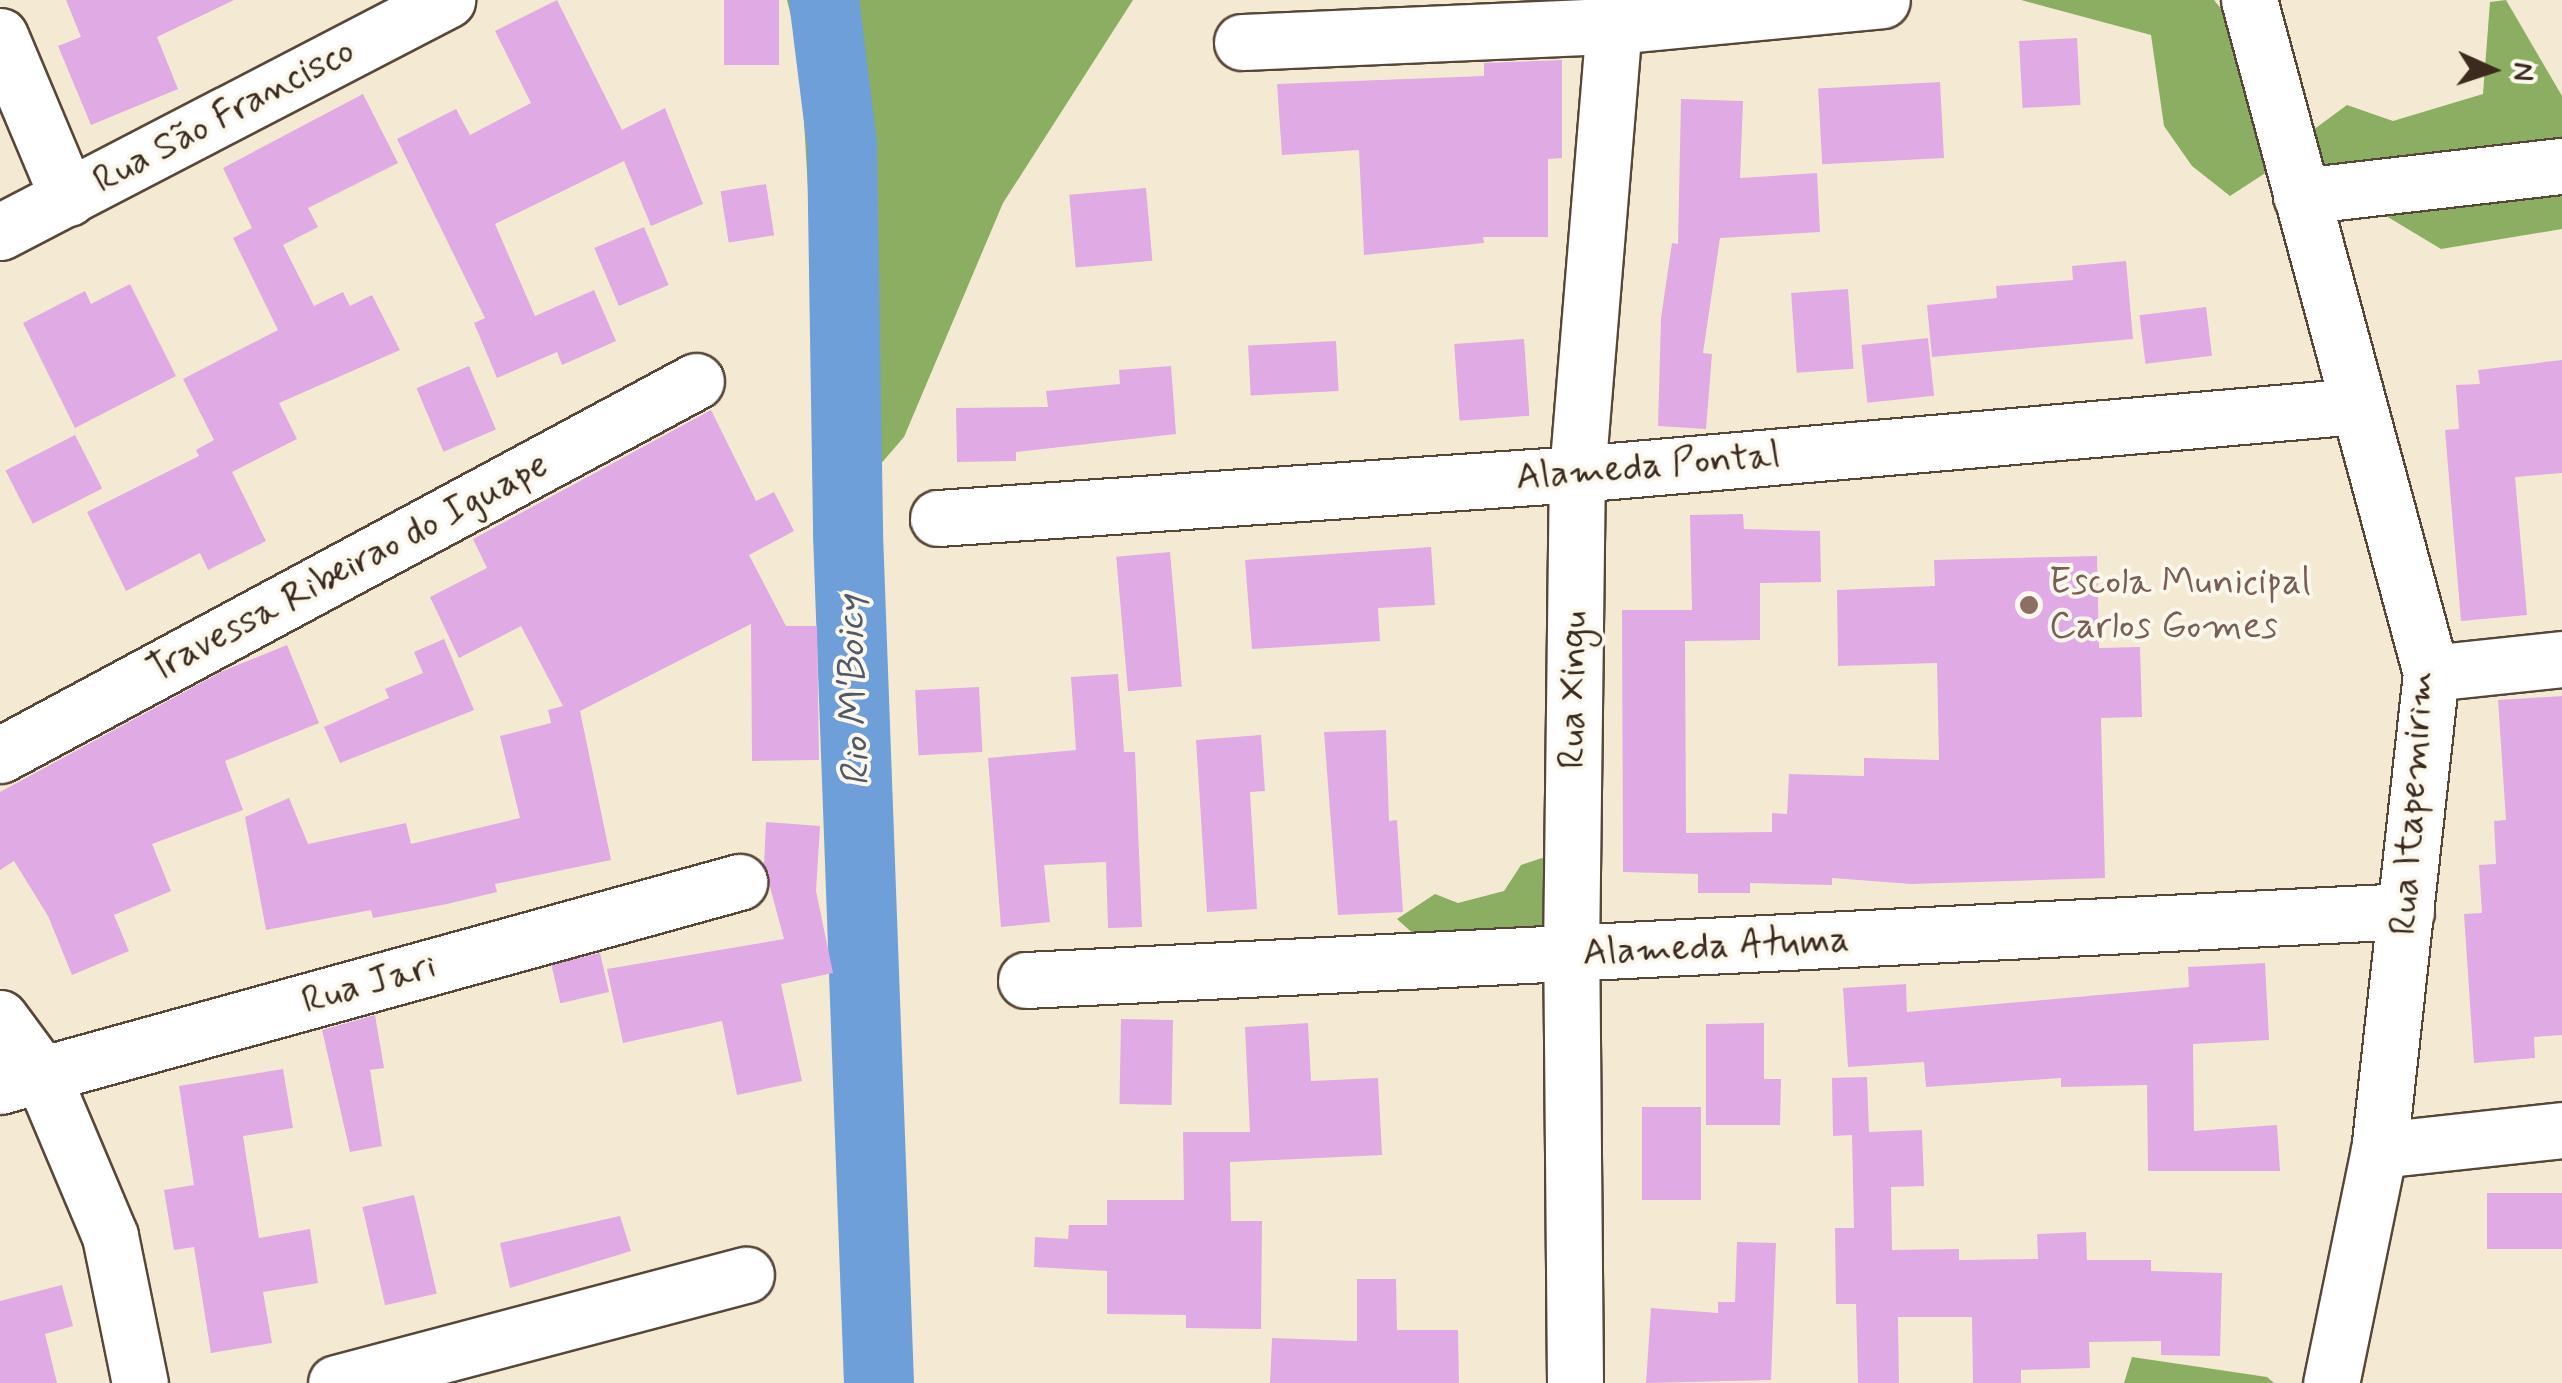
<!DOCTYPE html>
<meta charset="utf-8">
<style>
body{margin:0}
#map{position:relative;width:2562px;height:1383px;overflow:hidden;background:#f4ead3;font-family:Mynerve,sans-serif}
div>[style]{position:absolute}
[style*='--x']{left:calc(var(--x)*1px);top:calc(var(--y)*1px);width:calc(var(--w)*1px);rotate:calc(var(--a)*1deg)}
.forest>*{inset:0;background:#8cae62}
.river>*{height:70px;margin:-35px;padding:0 35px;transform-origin:35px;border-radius:35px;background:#6f9fd9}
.building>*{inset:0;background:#e0aae4;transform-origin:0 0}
.roads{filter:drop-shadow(2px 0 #574739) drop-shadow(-2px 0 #574739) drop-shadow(0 2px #574739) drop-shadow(0 -2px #574739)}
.minor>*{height:55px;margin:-27.5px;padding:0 27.5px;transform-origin:27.5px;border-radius:27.5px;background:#fff}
.dots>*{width:28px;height:28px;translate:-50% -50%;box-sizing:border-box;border:5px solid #fbf7ec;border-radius:50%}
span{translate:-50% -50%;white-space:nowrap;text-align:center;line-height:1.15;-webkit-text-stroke:8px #fbf7ec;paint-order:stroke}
.street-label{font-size:38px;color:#3b2a1e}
.education-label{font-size:38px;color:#785e54}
.left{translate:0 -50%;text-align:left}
.water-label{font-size:40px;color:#505969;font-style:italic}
.north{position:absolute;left:2442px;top:20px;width:100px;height:100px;-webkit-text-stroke:8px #fbf7ec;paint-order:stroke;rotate:93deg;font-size:28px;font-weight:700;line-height:40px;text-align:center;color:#3b2a1e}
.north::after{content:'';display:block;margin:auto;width:35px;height:45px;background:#3b2a1e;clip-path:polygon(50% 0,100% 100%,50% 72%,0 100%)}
</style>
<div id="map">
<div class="forest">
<div style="clip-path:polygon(787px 0,1133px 0,1003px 203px,904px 437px,872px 474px,824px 465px,800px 52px)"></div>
<div style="clip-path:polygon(2021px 0,2214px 0,2238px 30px,2270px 170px,2230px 196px,2192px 166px,2164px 126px,2151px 35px)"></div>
<div style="clip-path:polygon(2506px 0,2562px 96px,2562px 229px,2441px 249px,2323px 178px,2309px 133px,2347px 105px,2393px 121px,2483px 94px,2490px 2px)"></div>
<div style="clip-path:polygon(1542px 858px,1558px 869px,1565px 907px,1539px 936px,1428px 947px,1397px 919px,1435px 894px,1458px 903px,1504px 891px,1521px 865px)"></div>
<div style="clip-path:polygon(2132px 1357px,2267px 1377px,2274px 1383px,2124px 1383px)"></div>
</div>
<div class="river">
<div style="--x:824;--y:0;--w:145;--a:82.9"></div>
<div style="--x:842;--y:144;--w:390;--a:89.1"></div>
<div style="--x:848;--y:534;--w:850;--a:87.91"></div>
</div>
<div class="building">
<div style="clip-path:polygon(66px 0,234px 0,157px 37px,178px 89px,91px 125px,58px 46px,81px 37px)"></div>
<div style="clip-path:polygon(557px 0,622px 130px,665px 108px,703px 204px,651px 226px,624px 161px,495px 224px,535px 316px,594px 290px,616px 341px,562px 365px,557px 352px,497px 378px,474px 323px,485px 318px,397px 139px,456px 109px,470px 135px,531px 103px,495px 31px)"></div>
<div style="left:724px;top:0;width:55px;height:65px"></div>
<div style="left:2077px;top:38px;width:67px;height:58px;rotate:87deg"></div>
<div style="clip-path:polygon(1562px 60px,1562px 158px,1548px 159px,1548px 237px,1483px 237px,1484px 243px,1364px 255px,1359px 150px,1282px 155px,1277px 84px,1484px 76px,1484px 63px)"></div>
<div style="left:1940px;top:82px;width:76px;height:122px;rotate:87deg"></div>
<div style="clip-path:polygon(363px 94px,398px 163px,308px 208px,318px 227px,283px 245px,314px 306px,343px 292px,350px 306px,372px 295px,400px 350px,279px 403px,297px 439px,232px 472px,266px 541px,208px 570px,200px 553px,126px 591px,87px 512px,199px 456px,196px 450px,214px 440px,183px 379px,278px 330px,233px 238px,252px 228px,223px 168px)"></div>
<div style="clip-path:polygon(1681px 99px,1743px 101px,1740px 178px,1817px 173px,1820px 232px,1720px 238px,1703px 353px,1712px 354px,1706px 429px,1658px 426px,1661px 318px,1672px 243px,1678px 244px)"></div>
<div style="left:766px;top:184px;width:52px;height:46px;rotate:81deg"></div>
<div style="left:1146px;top:188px;width:73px;height:77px;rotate:85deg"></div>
<div style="left:644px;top:227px;width:63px;height:54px;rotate:67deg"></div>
<div style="clip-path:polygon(2126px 261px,2133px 339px,1932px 357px,1927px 305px,1997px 298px,1996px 286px,2073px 280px,2072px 266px)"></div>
<div style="clip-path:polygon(130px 284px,176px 376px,75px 428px,23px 323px,85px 291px,91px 304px)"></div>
<div style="left:1848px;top:289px;width:80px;height:57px;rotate:86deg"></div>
<div style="left:2206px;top:307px;width:49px;height:67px;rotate:83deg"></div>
<div style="left:1928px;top:338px;width:58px;height:67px;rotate:84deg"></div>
<div style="left:1524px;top:339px;width:77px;height:70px;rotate:86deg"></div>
<div style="left:1336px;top:341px;width:50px;height:88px;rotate:87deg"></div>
<div style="clip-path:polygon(2562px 360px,2562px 473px,2515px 477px,2527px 615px,2461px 621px,2445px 430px,2459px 429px,2456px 385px,2480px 384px,2478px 370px)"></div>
<div style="left:469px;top:366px;width:69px;height:57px;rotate:67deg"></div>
<div style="clip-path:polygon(1171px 366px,1176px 434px,1016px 452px,1016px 461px,957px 462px,956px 408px,1048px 407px,1046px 391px,1120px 384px,1119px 370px)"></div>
<div style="clip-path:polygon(711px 410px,756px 501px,774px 492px,794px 531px,749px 555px,786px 626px,817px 626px,819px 760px,752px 761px,751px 624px,580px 711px,611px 860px,495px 884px,497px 892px,447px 904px,373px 918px,371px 910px,266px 930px,245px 817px,289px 798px,308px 844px,406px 823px,411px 844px,520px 818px,500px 736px,551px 723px,548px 710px,563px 706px,521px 626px,459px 658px,430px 597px,487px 568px,473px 539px)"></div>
<div style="left:75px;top:435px;width:60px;height:78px;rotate:63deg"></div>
<div style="clip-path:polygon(1743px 514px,1744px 529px,1820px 531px,1821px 582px,1760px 583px,1760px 640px,1685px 641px,1686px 833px,1772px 832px,1772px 813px,1787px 814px,1789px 774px,1864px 776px,1864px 758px,1939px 760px,1937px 663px,1838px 666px,1837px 590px,1935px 586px,1934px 560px,2097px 556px,2099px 648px,2140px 647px,2142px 717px,2101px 718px,2105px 878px,1912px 884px,1832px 878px,1832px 885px,1750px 883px,1750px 893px,1698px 893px,1698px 874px,1623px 872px,1622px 610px,1692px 610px,1690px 515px)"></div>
<div style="clip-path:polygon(1431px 547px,1435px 605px,1378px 608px,1380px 641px,1252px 649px,1245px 560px)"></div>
<div style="left:1170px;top:552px;width:135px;height:54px;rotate:85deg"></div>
<div style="clip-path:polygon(444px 639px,474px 710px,340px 763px,324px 727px,389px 698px,385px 689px,423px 673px,414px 652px)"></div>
<div style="clip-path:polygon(287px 645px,319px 723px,225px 761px,243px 810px,152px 844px,171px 891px,114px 915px,129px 951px,72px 975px,48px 916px,14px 861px,0 870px,0 792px,223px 671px)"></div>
<div style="clip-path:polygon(1118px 674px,1124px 752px,1135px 752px,1142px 927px,1108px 928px,1106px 862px,1044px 865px,1050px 922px,1001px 927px,988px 758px,1076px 750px,1071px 677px)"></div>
<div style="left:979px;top:687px;width:65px;height:64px;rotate:87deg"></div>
<div style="clip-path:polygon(2562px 696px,2562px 1035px,2534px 1037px,2535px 1058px,2474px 1063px,2464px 914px,2482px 913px,2479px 865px,2496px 864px,2494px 821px,2506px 820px,2498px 700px)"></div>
<div style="clip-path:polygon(1386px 730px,1389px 821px,1397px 820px,1403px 912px,1338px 915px,1324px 732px)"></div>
<div style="clip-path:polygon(1261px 735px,1265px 791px,1250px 792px,1257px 909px,1207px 912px,1196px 740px)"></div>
<div style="clip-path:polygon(766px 822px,820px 826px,816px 891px,833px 973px,781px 984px,802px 1081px,737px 1095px,722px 1021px,623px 1043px,607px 969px,784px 939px,764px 865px)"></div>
<div style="left:600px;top:953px;width:40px;height:50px;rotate:77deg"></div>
<div style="clip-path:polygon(2265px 963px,2269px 1040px,2193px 1044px,2194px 1131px,2277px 1125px,2280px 1171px,2148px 1171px,2147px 1085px,2061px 1087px,2061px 1078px,1926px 1087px,1924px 1062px,1848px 1067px,1843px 988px,1906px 984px,1907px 1012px,2189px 987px,2188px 967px)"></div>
<div style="clip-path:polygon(375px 1015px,384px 1068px,370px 1070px,382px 1146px,350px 1152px,322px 1030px)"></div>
<div style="left:1121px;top:1019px;width:52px;height:85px;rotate:1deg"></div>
<div style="clip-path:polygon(1308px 1023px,1311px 1081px,1378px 1078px,1382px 1155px,1230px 1162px,1231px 1221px,1262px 1221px,1261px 1329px,1186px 1328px,1186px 1315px,1107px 1314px,1107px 1271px,1034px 1267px,1035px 1237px,1068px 1239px,1069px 1225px,1107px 1225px,1107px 1200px,1184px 1200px,1183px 1132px,1250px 1132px,1245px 1027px)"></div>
<div style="clip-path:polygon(1764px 1023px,1764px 1079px,1781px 1079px,1780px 1125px,1706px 1125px,1706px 1024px)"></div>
<div style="clip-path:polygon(283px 1069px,293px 1128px,243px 1136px,259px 1238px,310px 1229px,318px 1283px,263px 1292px,272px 1343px,211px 1353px,194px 1247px,174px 1250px,164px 1190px,194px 1185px,179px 1086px)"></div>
<div style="clip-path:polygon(1867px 1077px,1869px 1132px,1922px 1130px,1924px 1186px,1891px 1187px,1892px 1250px,1959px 1249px,1959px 1260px,2038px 1259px,2037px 1234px,2086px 1232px,2087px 1260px,2151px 1260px,2151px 1271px,2222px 1273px,2220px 1356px,2161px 1355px,2161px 1341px,2089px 1342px,2090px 1368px,2021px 1370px,2021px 1383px,1973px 1383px,1972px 1317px,1898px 1317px,1899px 1383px,1858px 1383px,1856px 1304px,1836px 1304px,1835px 1228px,1854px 1228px,1852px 1135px,1833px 1136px,1832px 1078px)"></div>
<div style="left:1642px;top:1107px;width:59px;height:93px"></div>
<div style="left:2562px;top:1193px;width:56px;height:75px;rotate:90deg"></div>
<div style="left:414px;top:1195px;width:101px;height:53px;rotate:77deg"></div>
<div style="clip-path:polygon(620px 1216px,631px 1251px,510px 1288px,500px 1243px)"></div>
<div style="clip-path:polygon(1737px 1242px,1776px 1243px,1771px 1380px,1646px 1383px,1651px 1308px,1718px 1313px,1718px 1302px,1735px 1302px)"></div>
<div style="clip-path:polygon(1357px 1279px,1396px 1279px,1397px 1330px,1458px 1330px,1459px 1383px,1270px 1383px,1272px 1338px,1357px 1341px)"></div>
<div style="clip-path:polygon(62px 1285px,73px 1326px,45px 1334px,57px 1383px,0 1383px,0 1301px)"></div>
</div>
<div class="roads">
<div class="minor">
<div style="--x:2249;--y:0;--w:697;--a:74.87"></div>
<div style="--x:2431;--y:673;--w:480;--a:96.2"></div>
<div style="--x:2379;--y:1150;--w:238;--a:101.6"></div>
<div style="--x:0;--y:36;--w:176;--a:67.2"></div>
<div style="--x:1242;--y:42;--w:372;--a:-2.5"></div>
<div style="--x:1614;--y:26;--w:269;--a:-5.5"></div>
<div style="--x:2301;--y:196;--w:263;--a:-6.6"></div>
<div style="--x:0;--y:232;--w:504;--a:-27.43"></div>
<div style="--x:938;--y:518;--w:641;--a:-3.94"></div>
<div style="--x:1577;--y:474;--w:783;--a:-4.98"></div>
<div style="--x:2431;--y:673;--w:132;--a:-6.1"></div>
<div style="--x:0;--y:755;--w:790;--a:-28.25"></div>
<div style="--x:1026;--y:980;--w:1382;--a:-2.86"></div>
<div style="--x:0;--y:1018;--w:71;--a:53.6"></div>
<div style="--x:42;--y:1075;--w:175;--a:67.1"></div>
<div style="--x:110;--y:1236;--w:150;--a:78.5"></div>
<div style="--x:0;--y:1086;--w:767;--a:-15.43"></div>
<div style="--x:2379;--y:1150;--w:184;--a:-6.2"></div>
<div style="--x:336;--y:1383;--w:424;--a:-14.8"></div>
<div style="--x:1575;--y:1383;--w:428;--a:-90.5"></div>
<div style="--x:1571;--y:955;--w:481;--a:-89.3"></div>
<div style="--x:1577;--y:474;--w:450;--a:-85.3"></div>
<div style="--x:1614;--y:26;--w:28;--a:-69"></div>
</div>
</div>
<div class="dots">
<div style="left:2029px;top:605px;background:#8d6e63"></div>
</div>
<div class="street-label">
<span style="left:224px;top:116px;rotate:-28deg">Rua São Francisco</span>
<span style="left:1648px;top:467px;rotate:-5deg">Alameda Pontal</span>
<span style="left:348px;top:568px;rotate:-28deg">Travessa Ribeirao do Iguape</span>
<span style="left:1574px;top:690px;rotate:-89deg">Rua Xingu</span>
<span style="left:2413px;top:803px;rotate:-86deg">Rua Itapemirim</span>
<span style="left:1716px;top:947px;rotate:-3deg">Alameda Atuma</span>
<span style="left:369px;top:984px;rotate:-16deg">Rua Jari</span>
</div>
<div class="education-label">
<span class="left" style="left:2049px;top:605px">Escola Municipal<br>Carlos Gomes</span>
</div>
<div class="water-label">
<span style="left:854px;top:691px;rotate:-92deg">Rio M'Boicy</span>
</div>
<div class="north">N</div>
</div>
